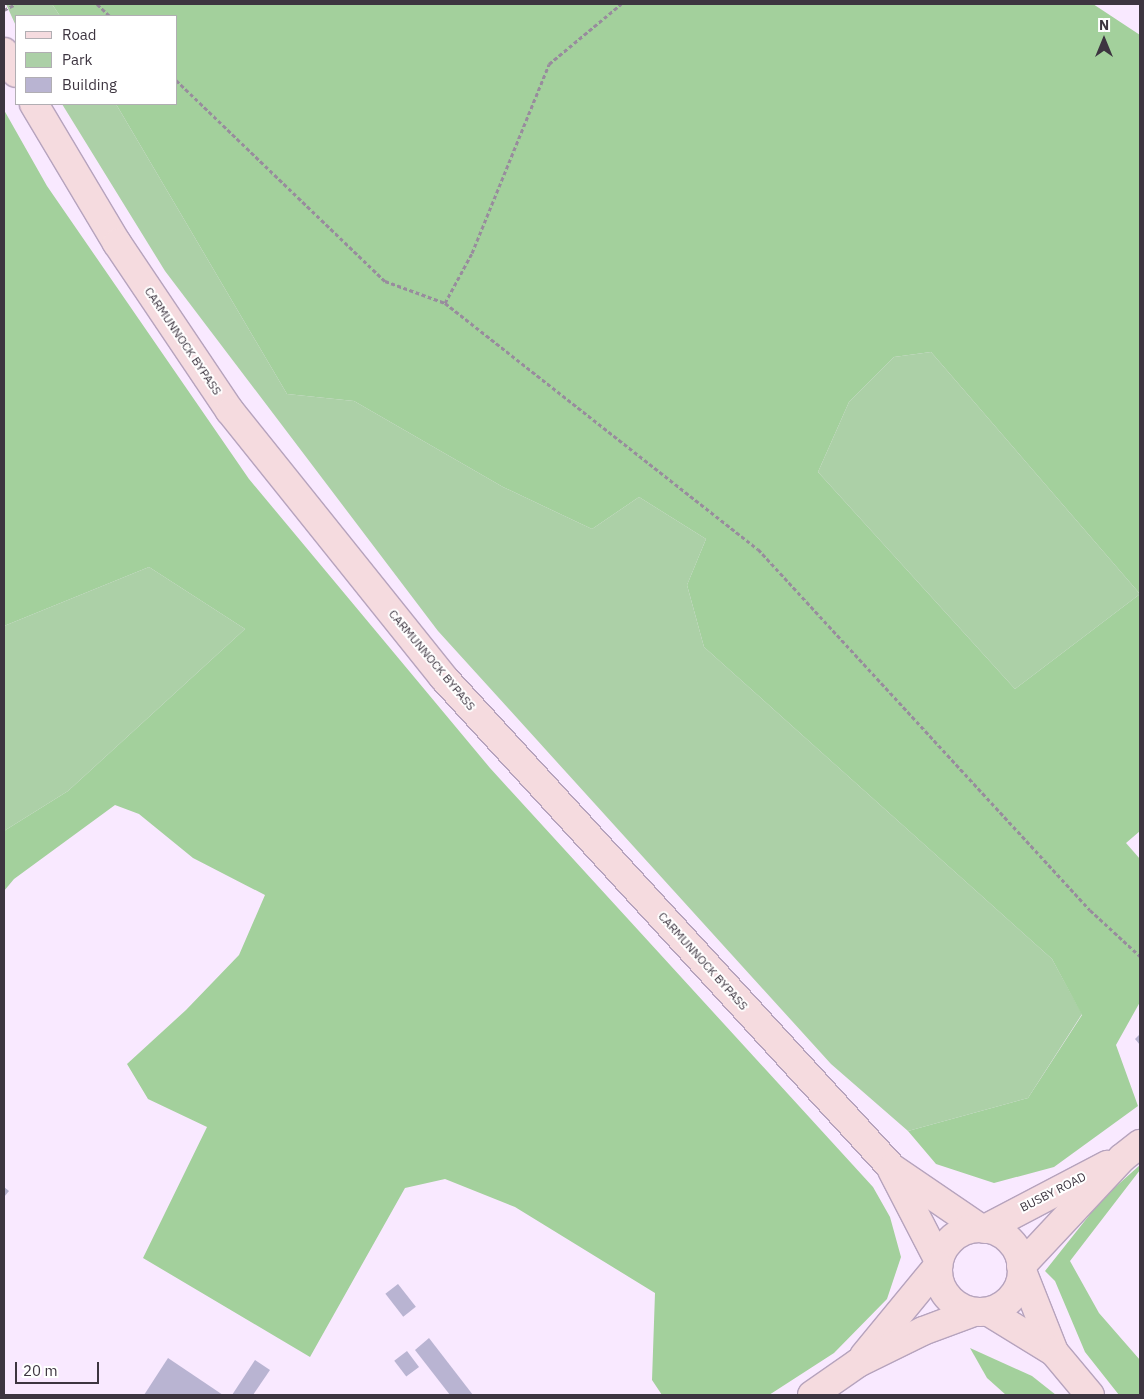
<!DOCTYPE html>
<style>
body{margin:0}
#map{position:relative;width:1144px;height:1399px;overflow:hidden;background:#f9e9ff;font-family:"IBM Plex Sans",sans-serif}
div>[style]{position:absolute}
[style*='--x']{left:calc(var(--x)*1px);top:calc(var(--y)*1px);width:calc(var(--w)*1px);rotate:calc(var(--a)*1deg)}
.green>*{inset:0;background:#acd0a7}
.forest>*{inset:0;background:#a3d09c}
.building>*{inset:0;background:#b9b4d2;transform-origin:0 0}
.path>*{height:3px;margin-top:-1.5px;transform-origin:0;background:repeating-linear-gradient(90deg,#988c9d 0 4px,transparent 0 6.5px)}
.roads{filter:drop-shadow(1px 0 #b6a3bd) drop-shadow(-1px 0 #b6a3bd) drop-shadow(0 1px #b6a3bd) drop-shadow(0 -1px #b6a3bd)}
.secondary>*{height:28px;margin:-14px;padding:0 14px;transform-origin:14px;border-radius:14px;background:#f5dbdf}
.secondary>.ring{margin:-14px;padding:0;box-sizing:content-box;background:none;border:28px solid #f5dbdf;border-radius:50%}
span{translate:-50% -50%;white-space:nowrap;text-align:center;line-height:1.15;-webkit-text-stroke:4px #fff;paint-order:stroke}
.street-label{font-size:12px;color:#3d3540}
.frame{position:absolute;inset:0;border:5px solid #3d3540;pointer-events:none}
.legend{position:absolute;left:15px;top:15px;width:162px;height:90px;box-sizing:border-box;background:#fff;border:1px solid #b1aeb3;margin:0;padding:6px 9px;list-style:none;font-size:15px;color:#3d3540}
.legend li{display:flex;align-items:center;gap:10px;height:25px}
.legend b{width:25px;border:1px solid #b1aeb3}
.north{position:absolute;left:1079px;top:15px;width:50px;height:50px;-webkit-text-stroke:4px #fff;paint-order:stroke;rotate:0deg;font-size:14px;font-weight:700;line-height:20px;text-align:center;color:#3d3540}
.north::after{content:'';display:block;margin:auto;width:18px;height:22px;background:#3d3540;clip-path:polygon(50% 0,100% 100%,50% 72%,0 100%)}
.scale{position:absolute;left:15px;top:1362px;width:84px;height:22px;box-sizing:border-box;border:2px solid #3d3540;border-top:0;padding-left:6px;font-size:15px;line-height:18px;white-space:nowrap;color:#3d3540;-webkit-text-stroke:4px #fff;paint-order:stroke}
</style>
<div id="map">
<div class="green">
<div style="clip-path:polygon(6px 4px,52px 4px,60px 16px,16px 16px,16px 26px)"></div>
<div style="clip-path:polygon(62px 104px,116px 104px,287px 394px,354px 401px,503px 487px,592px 529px,639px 497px,706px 539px,687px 585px,704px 647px,1052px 959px,1082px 1014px,1028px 1098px,908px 1131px,831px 1064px,438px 631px,165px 271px)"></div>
<div style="clip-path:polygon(931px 352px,1140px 594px,1015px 689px,818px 472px,849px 402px,894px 357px)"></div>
<div style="clip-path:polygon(149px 567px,245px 629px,68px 791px,4px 831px,4px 626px)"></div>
</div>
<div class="forest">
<div style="clip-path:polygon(52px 4px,1093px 4px,1140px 35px,1140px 594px,931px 352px,894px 357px,849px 402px,818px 472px,1015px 689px,1140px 594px,1140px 831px,1126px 843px,1140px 859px,1140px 1002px,1116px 1045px,1138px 1106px,1054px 1167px,994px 1183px,936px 1164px,908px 1131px,1028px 1098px,1082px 1015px,1052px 959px,704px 647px,687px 585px,706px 539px,639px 497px,592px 529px,503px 487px,354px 401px,287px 394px,116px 104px,176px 104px,176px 16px,60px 16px)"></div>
<div style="clip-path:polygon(4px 110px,47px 186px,249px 479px,490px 768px,873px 1187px,890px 1217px,901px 1257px,887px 1299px,834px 1353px,769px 1395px,662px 1395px,652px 1380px,655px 1293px,515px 1207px,445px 1179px,405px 1188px,310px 1357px,143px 1258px,207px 1127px,148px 1099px,127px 1064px,186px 1010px,239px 955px,265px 895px,193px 858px,139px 814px,115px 805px,14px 879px,4px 891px,4px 831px,68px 791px,245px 629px,149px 567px,4px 626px)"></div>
<div style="clip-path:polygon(1140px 1165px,1140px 1170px,1070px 1261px,1099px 1313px,1140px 1360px,1140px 1395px,1119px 1395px,1085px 1352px,1055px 1281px,1045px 1271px,1103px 1198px)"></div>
<div style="clip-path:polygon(970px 1348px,1032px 1376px,1056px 1395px,1006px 1395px,987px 1378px)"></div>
</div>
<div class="building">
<div style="clip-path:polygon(1140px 1034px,1140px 1045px,1135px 1039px)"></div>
<div style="clip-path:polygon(4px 1187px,9px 1191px,4px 1197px)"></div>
<div style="left:398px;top:1284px;width:29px;height:16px;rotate:52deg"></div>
<div style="clip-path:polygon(429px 1338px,473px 1395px,450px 1395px,415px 1350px)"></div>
<div style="left:407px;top:1351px;width:20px;height:16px;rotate:53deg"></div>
<div style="clip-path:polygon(168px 1358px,223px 1395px,144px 1395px)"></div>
<div style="clip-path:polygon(255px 1360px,270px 1370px,253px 1395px,232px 1395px)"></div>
</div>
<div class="path">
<div style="--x:97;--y:4;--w:18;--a:43"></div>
<div style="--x:4;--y:10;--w:13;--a:-27"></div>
<div style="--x:176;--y:80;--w:290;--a:43.9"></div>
<div style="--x:385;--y:281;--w:64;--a:20.1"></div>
<div style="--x:445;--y:303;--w:57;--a:-61.6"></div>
<div style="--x:472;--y:253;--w:204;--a:-67.8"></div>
<div style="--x:549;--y:64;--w:94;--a:-39.8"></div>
<div style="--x:445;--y:303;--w:398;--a:38.2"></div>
<div style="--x:758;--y:549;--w:490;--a:47.4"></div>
<div style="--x:1090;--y:910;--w:68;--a:42.6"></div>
</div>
<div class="roads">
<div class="secondary">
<div style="--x:4;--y:52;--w:24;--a:60"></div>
<div style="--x:34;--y:104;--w:162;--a:59.2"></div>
<div style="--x:117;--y:243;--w:202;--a:56.1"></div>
<div style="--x:230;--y:411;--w:341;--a:51.3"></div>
<div style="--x:443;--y:677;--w:665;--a:47.56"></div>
<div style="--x:892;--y:1168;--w:107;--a:34.3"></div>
<div style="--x:892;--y:1170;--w:100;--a:62.7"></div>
<div class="ring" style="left:938px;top:1228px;width:56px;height:56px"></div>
<div style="--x:985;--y:1229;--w:138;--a:-27.7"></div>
<div style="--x:1021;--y:1266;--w:148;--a:-46.9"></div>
<div style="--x:1122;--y:1158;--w:23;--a:-38"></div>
<div style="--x:1022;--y:1271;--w:87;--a:68.4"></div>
<div style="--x:989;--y:1312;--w:76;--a:31.6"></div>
<div style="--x:1054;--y:1352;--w:56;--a:50.1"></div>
<div style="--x:864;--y:1356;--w:117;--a:-50.6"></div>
<div style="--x:812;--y:1395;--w:56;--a:-34.8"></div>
<div style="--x:858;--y:1363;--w:72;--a:-26.2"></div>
<div style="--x:923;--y:1331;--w:54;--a:-20.4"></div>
</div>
</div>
<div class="street-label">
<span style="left:183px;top:341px;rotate:56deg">CARMUNNOCK BYPASS</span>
<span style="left:432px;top:660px;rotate:50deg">CARMUNNOCK BYPASS</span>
<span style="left:703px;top:961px;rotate:48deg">CARMUNNOCK BYPASS</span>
<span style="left:1053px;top:1192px;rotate:-27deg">BUSBY ROAD</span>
</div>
<div class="frame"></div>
<ul class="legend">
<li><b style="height:6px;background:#f5dbdf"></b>Road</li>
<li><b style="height:14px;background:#acd0a7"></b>Park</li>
<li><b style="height:14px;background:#b9b4d2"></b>Building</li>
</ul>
<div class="north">N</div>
<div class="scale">20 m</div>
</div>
